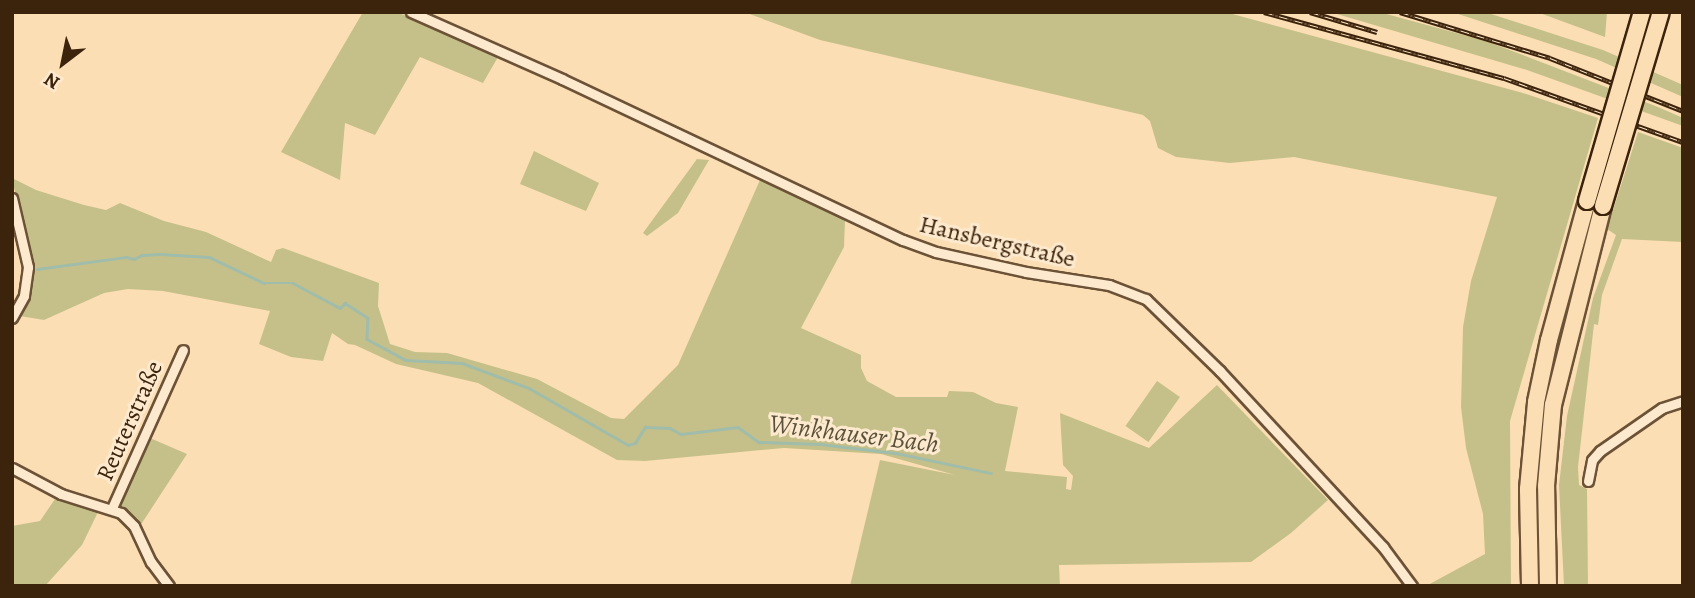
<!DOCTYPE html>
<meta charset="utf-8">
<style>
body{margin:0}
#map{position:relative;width:1695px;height:598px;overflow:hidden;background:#fcdeb4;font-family:Alegreya,serif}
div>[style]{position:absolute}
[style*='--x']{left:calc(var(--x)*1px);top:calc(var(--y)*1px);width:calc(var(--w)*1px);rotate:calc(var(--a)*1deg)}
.green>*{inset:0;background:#c5c089;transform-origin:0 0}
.stream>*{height:2.5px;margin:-1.25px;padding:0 1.25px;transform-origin:1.25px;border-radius:1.25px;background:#a0bcaa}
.roads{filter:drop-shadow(2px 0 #6c5236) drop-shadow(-2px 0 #6c5236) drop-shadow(0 2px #6c5236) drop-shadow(0 -2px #6c5236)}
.minor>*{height:9px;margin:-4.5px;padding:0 4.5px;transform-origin:4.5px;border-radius:4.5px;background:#fdeace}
.motorway>*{height:16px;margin:-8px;padding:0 8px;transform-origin:8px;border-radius:8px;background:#fcdeb4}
.rail>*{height:5px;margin-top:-2.5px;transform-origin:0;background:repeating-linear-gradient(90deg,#fdeace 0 8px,#3c230c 0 16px);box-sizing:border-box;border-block:2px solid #3c230c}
.bridges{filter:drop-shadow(2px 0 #3c230c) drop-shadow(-2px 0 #3c230c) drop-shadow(0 2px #3c230c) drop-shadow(0 -2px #3c230c)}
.motorway-bridge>*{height:16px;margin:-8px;padding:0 8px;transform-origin:8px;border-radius:8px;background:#fcdeb4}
span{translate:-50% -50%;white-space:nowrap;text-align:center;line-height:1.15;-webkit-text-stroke:6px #fdeace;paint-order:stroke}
.street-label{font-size:24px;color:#3c230c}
.water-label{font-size:26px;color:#5a513b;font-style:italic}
.frame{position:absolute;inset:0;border:14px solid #3c230c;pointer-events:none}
.north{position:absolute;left:28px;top:28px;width:70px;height:70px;-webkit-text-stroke:5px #fdeace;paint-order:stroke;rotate:212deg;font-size:19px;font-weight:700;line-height:28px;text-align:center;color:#3c230c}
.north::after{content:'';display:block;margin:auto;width:24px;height:32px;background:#3c230c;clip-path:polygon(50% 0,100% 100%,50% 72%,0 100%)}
</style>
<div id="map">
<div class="green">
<div style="clip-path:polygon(363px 12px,397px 12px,498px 57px,483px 83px,420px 57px,375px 135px,345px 123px,340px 180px,281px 152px)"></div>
<div style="clip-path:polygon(744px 12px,1225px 12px,1523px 93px,1598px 118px,1510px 421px,1511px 586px,1426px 586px,1485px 554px,1483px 514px,1466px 448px,1461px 407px,1463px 327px,1471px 281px,1497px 197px,1294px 157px,1230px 163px,1176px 157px,1158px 148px,1150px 121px,1143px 115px,820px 40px)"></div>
<div style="clip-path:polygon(1330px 12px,1379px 12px,1486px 41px,1658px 107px,1683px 118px,1683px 126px,1527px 70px)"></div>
<div style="clip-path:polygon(1452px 12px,1485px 12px,1603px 50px,1683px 85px,1683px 97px,1596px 59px)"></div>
<div style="clip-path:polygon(1537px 12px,1607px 12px,1605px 37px)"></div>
<div style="clip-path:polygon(1638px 132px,1683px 148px,1683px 242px,1622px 239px,1602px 295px,1598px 325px,1594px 324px,1578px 467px,1579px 485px,1587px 489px,1588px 586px,1564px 586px,1559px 485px,1567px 416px,1593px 298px,1616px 235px,1607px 229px)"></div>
<div style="clip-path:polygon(534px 151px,599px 183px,586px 211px,520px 184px)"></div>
<div style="clip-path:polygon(697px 159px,709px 160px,678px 213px,647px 236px,643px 233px)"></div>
<div style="clip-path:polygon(12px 178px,36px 190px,84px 205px,106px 210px,120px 203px,164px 221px,206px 232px,271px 262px,276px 250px,283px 248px,379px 283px,378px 306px,390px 344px,415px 352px,447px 353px,537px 379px,611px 418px,624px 419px,678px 365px,760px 180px,845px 220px,844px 247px,801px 328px,861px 355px,861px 368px,867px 381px,896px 397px,947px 397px,949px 391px,973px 392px,996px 403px,1018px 407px,1005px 471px,1067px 477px,1066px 489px,1071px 490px,1073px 476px,1063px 465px,1060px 413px,1149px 448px,1217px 385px,1328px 500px,1291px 533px,1251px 562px,1059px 565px,1060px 586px,850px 586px,880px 460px,955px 475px,881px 454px,784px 448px,645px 461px,617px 460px,478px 383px,396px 364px,355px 345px,348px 344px,332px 333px,323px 361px,291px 357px,259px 344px,270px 311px,163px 291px,128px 289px,104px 293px,44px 320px,20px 316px,28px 299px,31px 265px)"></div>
<div style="left:1157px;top:381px;width:28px;height:55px;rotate:35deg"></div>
<div style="clip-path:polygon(150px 438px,187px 454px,140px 526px,121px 507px,119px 501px,144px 443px)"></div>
<div style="clip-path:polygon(55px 499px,99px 510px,82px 545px,45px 586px,12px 586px,12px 526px,40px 521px)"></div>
</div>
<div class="stream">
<div style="--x:12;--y:253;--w:1;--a:0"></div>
<div style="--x:37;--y:269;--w:90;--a:-7.7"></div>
<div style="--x:126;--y:257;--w:8;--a:14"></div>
<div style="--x:134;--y:259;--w:9;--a:-27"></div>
<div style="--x:142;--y:255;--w:18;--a:-3"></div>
<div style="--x:160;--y:254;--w:49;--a:3.5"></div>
<div style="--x:209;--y:257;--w:61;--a:25.3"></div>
<div style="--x:264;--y:283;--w:29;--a:0"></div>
<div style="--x:293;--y:283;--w:53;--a:28"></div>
<div style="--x:340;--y:308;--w:7;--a:-45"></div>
<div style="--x:345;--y:303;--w:27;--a:33"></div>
<div style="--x:368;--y:318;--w:21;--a:93"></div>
<div style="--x:367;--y:339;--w:44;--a:28.3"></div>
<div style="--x:406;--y:360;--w:56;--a:3.1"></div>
<div style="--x:462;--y:363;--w:72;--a:20.5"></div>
<div style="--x:529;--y:388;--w:114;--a:29.9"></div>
<div style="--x:628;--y:445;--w:7;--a:-16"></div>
<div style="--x:635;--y:443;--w:19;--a:-58"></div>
<div style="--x:645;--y:427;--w:25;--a:2"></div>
<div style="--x:670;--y:428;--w:13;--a:29"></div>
<div style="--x:681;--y:434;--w:57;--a:-7"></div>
<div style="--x:738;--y:427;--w:26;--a:36"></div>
<div style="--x:759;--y:442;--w:61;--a:1.9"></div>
<div style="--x:820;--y:444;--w:77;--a:6.8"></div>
<div style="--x:896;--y:453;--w:97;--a:11.9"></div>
</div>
<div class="roads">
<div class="minor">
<div style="--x:411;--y:12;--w:165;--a:23.9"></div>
<div style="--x:562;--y:79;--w:377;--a:25.3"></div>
<div style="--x:903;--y:240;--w:35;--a:20"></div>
<div style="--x:936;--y:252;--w:92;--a:12.5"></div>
<div style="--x:1026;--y:272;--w:84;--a:8.9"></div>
<div style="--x:1109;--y:285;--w:40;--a:21"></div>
<div style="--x:1146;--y:299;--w:103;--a:44.2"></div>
<div style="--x:1220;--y:371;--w:240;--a:47.2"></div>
<div style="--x:1383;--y:547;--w:49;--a:53.4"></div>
<div style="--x:12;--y:198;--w:71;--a:76.9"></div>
<div style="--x:28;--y:267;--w:29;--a:98"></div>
<div style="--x:24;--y:296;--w:25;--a:119"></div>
<div style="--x:12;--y:468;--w:55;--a:28"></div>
<div style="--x:61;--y:494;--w:63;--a:17.6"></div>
<div style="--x:121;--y:513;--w:18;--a:45"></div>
<div style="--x:134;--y:526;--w:40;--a:65"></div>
<div style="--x:151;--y:562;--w:30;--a:53"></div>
<div style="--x:1588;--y:481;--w:21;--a:-79"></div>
<div style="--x:1592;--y:460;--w:12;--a:-48"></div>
<div style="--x:1600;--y:451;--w:75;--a:-34.7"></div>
<div style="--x:1662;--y:408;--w:22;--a:-18"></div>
<div style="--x:112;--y:508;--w:173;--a:-65.8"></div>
</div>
<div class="motorway">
<div style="--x:1530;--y:586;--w:97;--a:-91.2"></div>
<div style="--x:1528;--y:489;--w:87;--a:-84.7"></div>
<div style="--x:1536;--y:402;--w:63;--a:-78.2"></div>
<div style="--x:1549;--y:340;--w:144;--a:-74.7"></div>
<div style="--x:1548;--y:586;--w:100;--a:-91.1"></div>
<div style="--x:1546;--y:486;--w:81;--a:-85.1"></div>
<div style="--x:1553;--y:405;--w:205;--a:-75.9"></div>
</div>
</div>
<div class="rail">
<div style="--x:1264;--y:12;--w:249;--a:15.4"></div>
<div style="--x:1504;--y:78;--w:190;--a:19.7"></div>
<div style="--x:1310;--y:12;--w:70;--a:16.6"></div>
<div style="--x:1400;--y:12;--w:157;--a:17"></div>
<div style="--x:1550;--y:58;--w:143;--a:21.7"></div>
</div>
<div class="bridges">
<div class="motorway-bridge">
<div style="--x:1587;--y:201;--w:197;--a:-73.8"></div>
<div style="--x:1603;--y:206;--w:202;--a:-73.4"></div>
</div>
</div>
<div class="street-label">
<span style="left:997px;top:242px;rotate:13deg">Hansbergstraße</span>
<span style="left:130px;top:421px;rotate:-66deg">Reuterstraße</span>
</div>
<div class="water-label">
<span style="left:854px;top:434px;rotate:7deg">Winkhauser Bach</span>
</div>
<div class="frame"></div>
<div class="north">N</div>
</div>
